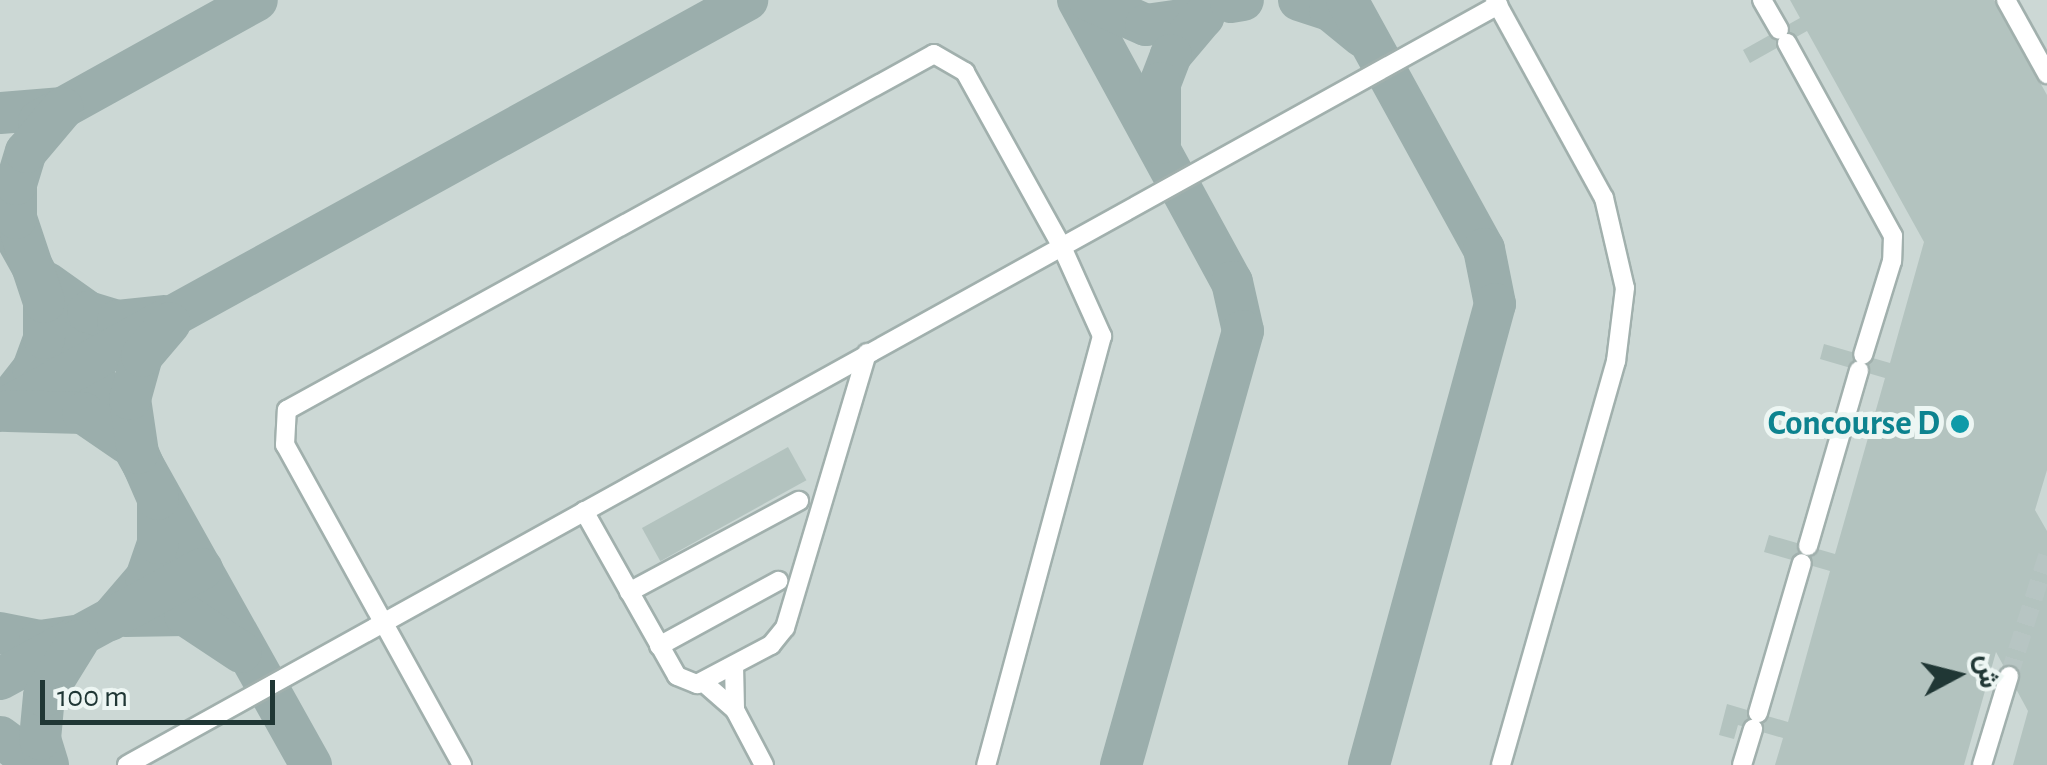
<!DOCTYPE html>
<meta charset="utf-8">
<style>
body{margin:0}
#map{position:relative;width:2047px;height:765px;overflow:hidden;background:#dde9e6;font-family:"Alegreya Sans",Vazirmatn,sans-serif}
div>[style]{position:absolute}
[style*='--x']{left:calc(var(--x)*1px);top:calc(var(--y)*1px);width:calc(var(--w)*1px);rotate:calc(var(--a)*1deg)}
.built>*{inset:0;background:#ccd8d5;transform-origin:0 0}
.taxiway>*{height:42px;margin:-21px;padding:0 21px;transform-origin:21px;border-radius:21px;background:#9baeac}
.building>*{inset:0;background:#b3c3bf;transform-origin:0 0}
.minor-tunnel>*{height:18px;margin-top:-9px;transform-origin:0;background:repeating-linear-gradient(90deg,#b7c5c3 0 18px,transparent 0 27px)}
.roads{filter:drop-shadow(2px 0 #a1b0ad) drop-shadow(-2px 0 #a1b0ad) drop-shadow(0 2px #a1b0ad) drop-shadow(0 -2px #a1b0ad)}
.minor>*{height:18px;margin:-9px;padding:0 9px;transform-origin:9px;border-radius:9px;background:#fff}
.dots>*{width:28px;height:28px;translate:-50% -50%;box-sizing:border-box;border:5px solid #edf6f3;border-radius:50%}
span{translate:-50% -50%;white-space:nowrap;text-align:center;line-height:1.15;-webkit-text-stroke:10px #edf6f3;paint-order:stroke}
.culture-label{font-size:35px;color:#0d838f;font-weight:700}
.right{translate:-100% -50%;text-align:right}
.north{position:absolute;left:1907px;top:625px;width:100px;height:100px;-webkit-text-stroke:8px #edf6f3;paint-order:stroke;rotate:83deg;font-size:28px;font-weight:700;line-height:40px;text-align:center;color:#203735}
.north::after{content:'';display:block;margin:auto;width:35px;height:45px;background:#203735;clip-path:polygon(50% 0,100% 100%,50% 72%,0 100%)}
.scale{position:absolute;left:40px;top:680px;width:235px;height:45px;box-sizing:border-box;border:5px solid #203735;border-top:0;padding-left:12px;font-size:30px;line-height:35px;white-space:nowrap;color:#203735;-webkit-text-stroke:8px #edf6f3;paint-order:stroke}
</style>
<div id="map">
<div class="built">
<div style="left:0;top:0;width:2047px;height:765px"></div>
</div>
<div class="taxiway">
<div style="--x:1078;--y:0;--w:321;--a:61.4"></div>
<div style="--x:1232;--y:282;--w:50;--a:77.3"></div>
<div style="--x:1243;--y:331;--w:451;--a:105.7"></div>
<div style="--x:1089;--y:0;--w:62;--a:23.7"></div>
<div style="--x:1146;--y:25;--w:58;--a:-8"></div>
<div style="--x:1203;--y:17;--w:50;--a:130.1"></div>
<div style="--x:1171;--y:55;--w:30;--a:111"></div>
<div style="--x:1160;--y:83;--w:60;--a:90"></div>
<div style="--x:1299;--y:0;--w:33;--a:18"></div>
<div style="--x:1330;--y:10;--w:41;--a:39.1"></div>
<div style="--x:1347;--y:0;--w:284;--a:61.2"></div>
<div style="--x:1484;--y:249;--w:56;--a:78.7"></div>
<div style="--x:1495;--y:304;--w:478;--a:105.3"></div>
<div style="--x:1231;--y:2;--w:12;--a:-9"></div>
<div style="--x:0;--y:113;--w:63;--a:-4.5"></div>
<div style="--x:39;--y:121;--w:249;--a:-29"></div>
<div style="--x:0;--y:209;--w:637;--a:60.78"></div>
<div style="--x:47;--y:283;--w:50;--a:35.3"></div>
<div style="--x:88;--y:312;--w:31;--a:17"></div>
<div style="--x:118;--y:321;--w:46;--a:-6.2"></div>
<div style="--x:4;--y:406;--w:47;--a:-51.9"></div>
<div style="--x:33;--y:369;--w:33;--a:-70"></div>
<div style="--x:44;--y:338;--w:36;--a:-90"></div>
<div style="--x:44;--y:302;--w:89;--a:-108.4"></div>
<div style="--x:16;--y:218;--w:34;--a:-90"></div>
<div style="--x:16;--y:184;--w:34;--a:-73"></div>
<div style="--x:26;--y:152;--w:57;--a:-49.9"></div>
<div style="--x:0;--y:411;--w:853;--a:-28.82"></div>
<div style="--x:8;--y:411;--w:75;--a:1.5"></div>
<div style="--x:83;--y:413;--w:53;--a:34.3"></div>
<div style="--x:125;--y:616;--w:60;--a:-1"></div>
<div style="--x:185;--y:615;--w:67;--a:33.5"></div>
<div style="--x:110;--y:620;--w:55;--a:-49.4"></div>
<div style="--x:146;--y:578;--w:37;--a:-71"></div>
<div style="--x:158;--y:543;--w:44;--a:-90"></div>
<div style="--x:158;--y:499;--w:50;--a:-113.5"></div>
<div style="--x:138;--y:453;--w:55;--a:-98.4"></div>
<div style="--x:130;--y:399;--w:45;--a:-74.4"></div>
<div style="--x:142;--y:356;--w:43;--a:-49.7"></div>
<div style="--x:0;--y:633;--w:41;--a:11.3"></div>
<div style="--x:40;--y:641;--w:35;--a:-8"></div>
<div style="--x:0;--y:679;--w:230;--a:-28.6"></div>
<div style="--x:0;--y:737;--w:47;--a:36.4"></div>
<div style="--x:48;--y:765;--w:27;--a:-107"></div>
<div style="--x:40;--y:739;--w:43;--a:-84.7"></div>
<div style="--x:44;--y:696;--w:65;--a:-58.3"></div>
</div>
<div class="building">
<div style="clip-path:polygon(1790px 0,1994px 0,2047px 95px,2047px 470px,2035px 510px,2047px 531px,2047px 765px,2013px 765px,2028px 711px,1996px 652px,1964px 765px,1775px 765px,1783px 738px,1738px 725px,1734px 739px,1719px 735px,1727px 704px,1788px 722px,1830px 571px,1764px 552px,1769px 535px,1835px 554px,1885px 378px,1820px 359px,1824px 344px,1890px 363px,1924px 242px,1807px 31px,1750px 63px,1743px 50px,1800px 18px)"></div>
<div style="left:788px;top:447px;width:38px;height:167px;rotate:61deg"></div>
</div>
<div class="minor-tunnel">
<div style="--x:2009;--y:676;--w:126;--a:-72.4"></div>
</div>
<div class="roads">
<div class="minor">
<div style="--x:1495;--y:0;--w:226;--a:61.2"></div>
<div style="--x:1604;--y:198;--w:92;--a:76.9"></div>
<div style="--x:1625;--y:288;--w:74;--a:97"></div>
<div style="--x:1616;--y:361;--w:420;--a:105.9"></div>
<div style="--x:1762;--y:0;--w:34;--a:60"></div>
<div style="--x:2006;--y:0;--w:85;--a:61"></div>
<div style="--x:1787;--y:43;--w:220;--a:61.2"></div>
<div style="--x:1893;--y:236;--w:25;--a:92"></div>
<div style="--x:1892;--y:261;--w:98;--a:107.1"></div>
<div style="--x:584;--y:511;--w:189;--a:60.6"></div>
<div style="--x:677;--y:676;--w:22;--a:22"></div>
<div style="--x:697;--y:684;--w:84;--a:-27.8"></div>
<div style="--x:771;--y:645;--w:22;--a:-51"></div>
<div style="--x:785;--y:628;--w:287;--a:-73.4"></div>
<div style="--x:1808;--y:546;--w:183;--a:-73.8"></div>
<div style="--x:629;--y:592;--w:193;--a:-28.2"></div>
<div style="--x:659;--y:646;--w:136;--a:-28.6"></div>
<div style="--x:734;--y:665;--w:45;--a:88.7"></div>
<div style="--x:703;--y:682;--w:43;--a:41.2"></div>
<div style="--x:735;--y:710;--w:62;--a:62.2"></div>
<div style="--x:1758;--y:713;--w:156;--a:-73.7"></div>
<div style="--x:127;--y:765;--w:1568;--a:-29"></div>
<div style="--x:462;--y:765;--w:366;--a:-118.9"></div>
<div style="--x:285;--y:445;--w:35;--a:-87"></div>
<div style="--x:287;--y:410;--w:738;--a:-28.82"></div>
<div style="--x:934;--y:54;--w:36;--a:30"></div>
<div style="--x:965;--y:72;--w:200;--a:61"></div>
<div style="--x:1062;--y:247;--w:98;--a:65.8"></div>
<div style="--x:1102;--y:336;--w:444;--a:105.1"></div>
<div style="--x:1742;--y:765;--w:38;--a:-73"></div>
<div style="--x:1982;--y:765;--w:93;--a:-73.1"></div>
</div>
</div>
<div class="dots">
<div style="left:1960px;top:424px;background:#0f9aa8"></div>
</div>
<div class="culture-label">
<span class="right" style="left:1940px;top:424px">Concourse D</span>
</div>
<div class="north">ش</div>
<div class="scale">100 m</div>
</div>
